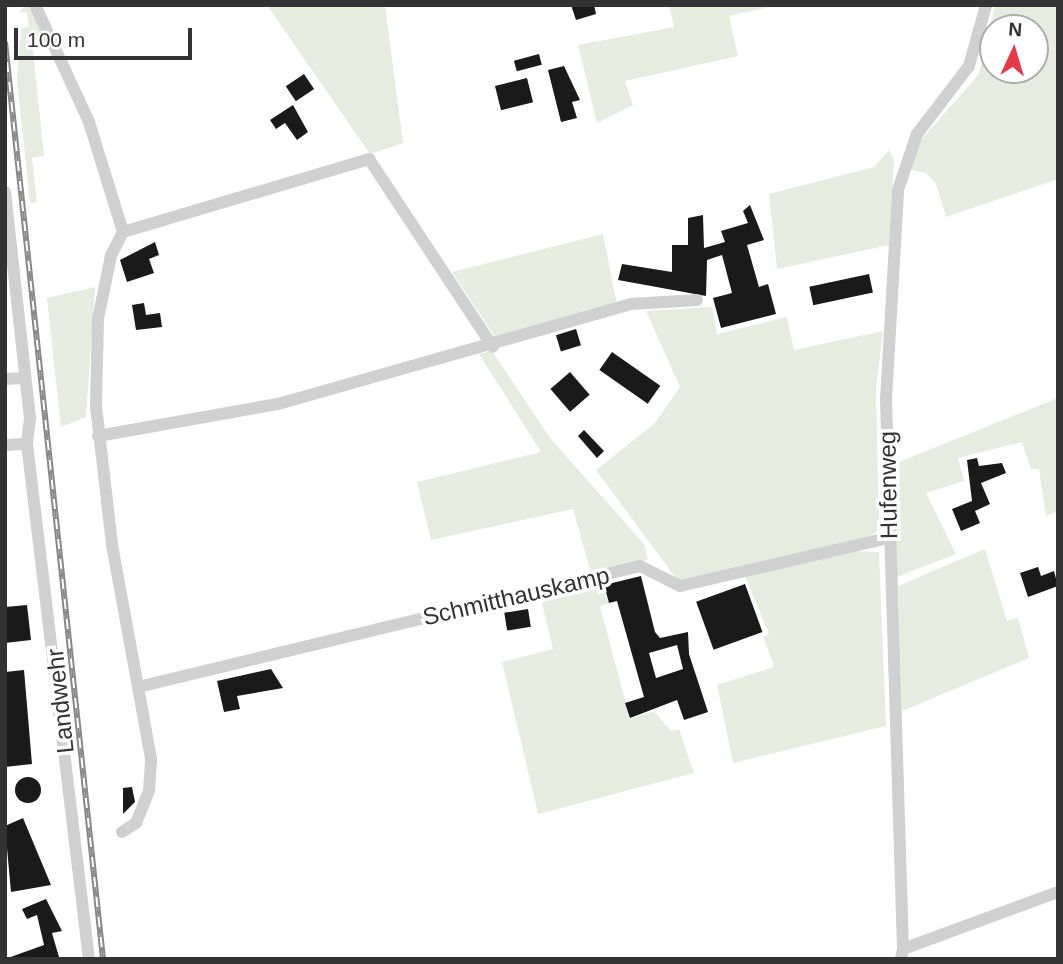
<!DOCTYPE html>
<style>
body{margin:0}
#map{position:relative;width:1063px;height:964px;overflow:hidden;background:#fff;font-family:Arial,sans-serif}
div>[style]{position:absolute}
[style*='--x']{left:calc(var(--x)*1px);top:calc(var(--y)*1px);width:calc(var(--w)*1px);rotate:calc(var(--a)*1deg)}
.green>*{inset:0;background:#e6ecdf}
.building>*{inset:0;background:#1a1a1a;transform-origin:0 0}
.round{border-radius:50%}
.minor>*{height:12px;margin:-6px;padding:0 6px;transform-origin:6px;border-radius:6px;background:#d0d0d0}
.rail>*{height:6px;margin-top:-3px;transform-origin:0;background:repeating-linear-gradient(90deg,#fff 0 10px,#888 0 20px);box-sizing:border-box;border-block:2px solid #888}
span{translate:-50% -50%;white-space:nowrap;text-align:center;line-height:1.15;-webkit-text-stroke:7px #fff;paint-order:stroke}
.street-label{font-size:24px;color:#333}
.frame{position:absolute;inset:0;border:7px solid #333;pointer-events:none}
.north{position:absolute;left:979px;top:14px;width:70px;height:70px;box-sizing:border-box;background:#fff;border:2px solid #adadad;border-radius:50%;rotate:4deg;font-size:19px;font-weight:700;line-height:28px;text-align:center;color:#333}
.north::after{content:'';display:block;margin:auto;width:24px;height:32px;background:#e63946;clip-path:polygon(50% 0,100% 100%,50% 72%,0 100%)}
.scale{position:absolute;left:14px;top:28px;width:178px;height:32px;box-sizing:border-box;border:4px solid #333;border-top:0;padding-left:9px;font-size:21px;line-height:24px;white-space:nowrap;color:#333;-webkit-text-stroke:5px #fff;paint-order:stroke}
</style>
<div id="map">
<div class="green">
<div style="clip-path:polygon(25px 5px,32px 5px,49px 47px,33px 49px,44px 156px,32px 158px,37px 202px,30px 203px,17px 80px,21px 28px,29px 27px,27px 12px,19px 13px)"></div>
<div style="clip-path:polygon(267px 5px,385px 5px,403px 143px,370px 154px)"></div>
<div style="clip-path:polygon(669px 5px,778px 5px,729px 16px,738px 56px,625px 81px,633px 105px,597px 123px,578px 45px,674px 27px)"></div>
<div style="clip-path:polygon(evenodd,995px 5px,1058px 5px,1058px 179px,946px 217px,936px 184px,926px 173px,907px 169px,909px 154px,979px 74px,995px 5px,993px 28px,1035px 28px,1035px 70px,993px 70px,993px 28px)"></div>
<div style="clip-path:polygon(889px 150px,894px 160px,889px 245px,777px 269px,769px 194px,874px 167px)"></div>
<div style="clip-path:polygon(603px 234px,617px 305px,497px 340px,452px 272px)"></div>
<div style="clip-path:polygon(95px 287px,86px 417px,61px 427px,47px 298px)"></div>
<div style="clip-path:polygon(712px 307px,717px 334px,787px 317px,794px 350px,883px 331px,876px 387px,879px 529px,870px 537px,678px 581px,596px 470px,655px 423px,680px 387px,646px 311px)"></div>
<div style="clip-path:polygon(492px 351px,550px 438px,644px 544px,648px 560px,591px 573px,573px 509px,431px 540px,417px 482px,541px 452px,479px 354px)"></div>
<div style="clip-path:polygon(1058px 398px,1058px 511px,1046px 516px,1039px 469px,1031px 469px,1022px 442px,958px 458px,964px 481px,926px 493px,956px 554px,897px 577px,894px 464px)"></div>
<div style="clip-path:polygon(985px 549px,1007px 621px,1018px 618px,1029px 658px,902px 711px,898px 586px)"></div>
<div style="clip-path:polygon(847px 551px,879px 552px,886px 726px,733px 763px,717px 685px,774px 667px,763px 637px,769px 634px,745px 576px)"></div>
<div style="clip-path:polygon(602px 580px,608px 603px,600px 606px,630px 719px,654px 711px,671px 731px,679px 729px,694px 773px,538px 814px,502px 662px,553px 649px,540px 595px)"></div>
</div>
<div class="building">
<div style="clip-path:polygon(571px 5px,594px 5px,596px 14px,576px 20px)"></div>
<div style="left:539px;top:54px;width:11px;height:26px;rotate:75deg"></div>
<div style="clip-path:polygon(564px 66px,580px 100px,572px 102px,577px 118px,561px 122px,548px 70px)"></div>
<div style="left:304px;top:74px;width:18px;height:22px;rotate:56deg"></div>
<div style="left:527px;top:78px;width:25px;height:33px;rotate:76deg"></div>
<div style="clip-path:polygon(293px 105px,308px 132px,297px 140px,285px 123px,276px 129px,270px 120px)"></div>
<div style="clip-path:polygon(750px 205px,764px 240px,747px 245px,759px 287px,768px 284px,776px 314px,721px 328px,713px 298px,732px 293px,722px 255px,707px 260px,706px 296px,618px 280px,622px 264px,672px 272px,672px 245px,688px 245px,688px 218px,703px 215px,704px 248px,725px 242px,721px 231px,748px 223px,743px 211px)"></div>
<div style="clip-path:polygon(155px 242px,159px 255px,149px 259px,154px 273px,127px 282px,120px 260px)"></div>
<div style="left:869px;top:274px;width:19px;height:61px;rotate:78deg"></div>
<div style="clip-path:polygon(144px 303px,146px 315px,160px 313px,162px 327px,136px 330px,132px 305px)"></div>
<div style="left:576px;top:329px;width:17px;height:21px;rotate:73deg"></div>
<div style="left:612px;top:352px;width:59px;height:22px;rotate:35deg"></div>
<div style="left:570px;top:372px;width:30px;height:26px;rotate:49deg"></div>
<div style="clip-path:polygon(584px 430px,604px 451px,597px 458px,578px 436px)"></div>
<div style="clip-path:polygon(977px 458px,979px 466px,1002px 463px,1006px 473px,981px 483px,990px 504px,975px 511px,980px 523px,961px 531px,952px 509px,972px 501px,967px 460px)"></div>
<div style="clip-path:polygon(1038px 567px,1041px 576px,1054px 571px,1058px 586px,1028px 597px,1020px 573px)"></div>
<div style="clip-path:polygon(evenodd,641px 576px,655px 632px,660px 638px,688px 632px,689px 654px,708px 712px,684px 720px,677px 700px,630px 718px,625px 703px,644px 697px,617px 601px,609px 603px,604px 585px,641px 576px,677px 645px,683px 669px,656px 678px,649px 653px,677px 645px)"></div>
<div style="left:745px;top:584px;width:51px;height:52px;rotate:70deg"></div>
<div style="clip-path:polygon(27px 605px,31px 640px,5px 643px,5px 607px)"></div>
<div style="left:528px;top:609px;width:18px;height:24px;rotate:81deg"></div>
<div style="clip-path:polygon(271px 669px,283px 688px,237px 696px,240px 709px,224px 712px,217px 681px)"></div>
<div style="clip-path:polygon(24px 670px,32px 764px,5px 767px,5px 672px)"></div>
<div class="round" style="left:15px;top:777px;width:26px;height:26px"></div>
<div style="clip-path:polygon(132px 787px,135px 802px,123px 814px,123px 788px)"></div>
<div style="clip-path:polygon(23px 818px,51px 885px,11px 892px,5px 826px)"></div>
<div style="clip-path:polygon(46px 899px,62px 931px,52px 933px,59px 957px,5px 959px,44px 945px,37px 915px,27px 919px,22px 909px)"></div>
</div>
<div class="minor">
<div style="--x:35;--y:5;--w:129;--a:65.2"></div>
<div style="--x:89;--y:122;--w:115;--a:72.8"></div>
<div style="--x:123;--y:232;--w:27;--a:117"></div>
<div style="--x:111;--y:256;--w:64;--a:101.7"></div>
<div style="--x:98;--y:319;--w:87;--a:91.3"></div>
<div style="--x:96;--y:406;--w:140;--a:83.4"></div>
<div style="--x:112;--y:545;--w:144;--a:79.6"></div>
<div style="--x:138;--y:687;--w:516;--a:-13.55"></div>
<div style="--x:640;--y:566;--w:45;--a:26.6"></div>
<div style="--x:680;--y:586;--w:213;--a:-13"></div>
<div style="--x:5;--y:192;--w:227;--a:83.7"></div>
<div style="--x:30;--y:418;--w:26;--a:97"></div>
<div style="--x:27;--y:444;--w:519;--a:83.14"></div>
<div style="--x:123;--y:232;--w:257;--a:-16.5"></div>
<div style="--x:369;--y:159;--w:225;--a:56.6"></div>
<div style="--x:5;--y:379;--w:19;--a:-3"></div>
<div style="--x:98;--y:436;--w:183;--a:-10.1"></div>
<div style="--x:278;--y:404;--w:367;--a:-15.8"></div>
<div style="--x:631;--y:304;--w:66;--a:-3.5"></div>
<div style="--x:5;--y:445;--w:22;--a:-3"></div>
<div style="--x:122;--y:832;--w:17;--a:-33"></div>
<div style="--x:136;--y:823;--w:35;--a:-68"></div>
<div style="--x:149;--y:790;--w:31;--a:-86"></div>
<div style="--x:151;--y:759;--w:73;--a:-100.2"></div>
<div style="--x:903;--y:949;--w:549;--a:-91.77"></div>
<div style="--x:886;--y:400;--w:210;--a:-86.7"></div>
<div style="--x:898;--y:190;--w:59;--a:-71.3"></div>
<div style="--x:917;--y:134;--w:86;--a:-52.6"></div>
<div style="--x:969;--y:66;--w:63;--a:-74.4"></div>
<div style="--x:901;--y:959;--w:10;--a:-79"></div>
<div style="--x:903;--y:949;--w:165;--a:-20.2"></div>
</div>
<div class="rail">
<div style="--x:5;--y:42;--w:922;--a:83.9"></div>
</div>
<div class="street-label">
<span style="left:888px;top:485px;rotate:-91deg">Hufenweg</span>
<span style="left:516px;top:596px;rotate:-13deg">Schmitthauskamp</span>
<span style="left:60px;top:701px;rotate:-96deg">Landwehr</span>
</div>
<div class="frame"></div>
<div class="north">N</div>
<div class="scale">100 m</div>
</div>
